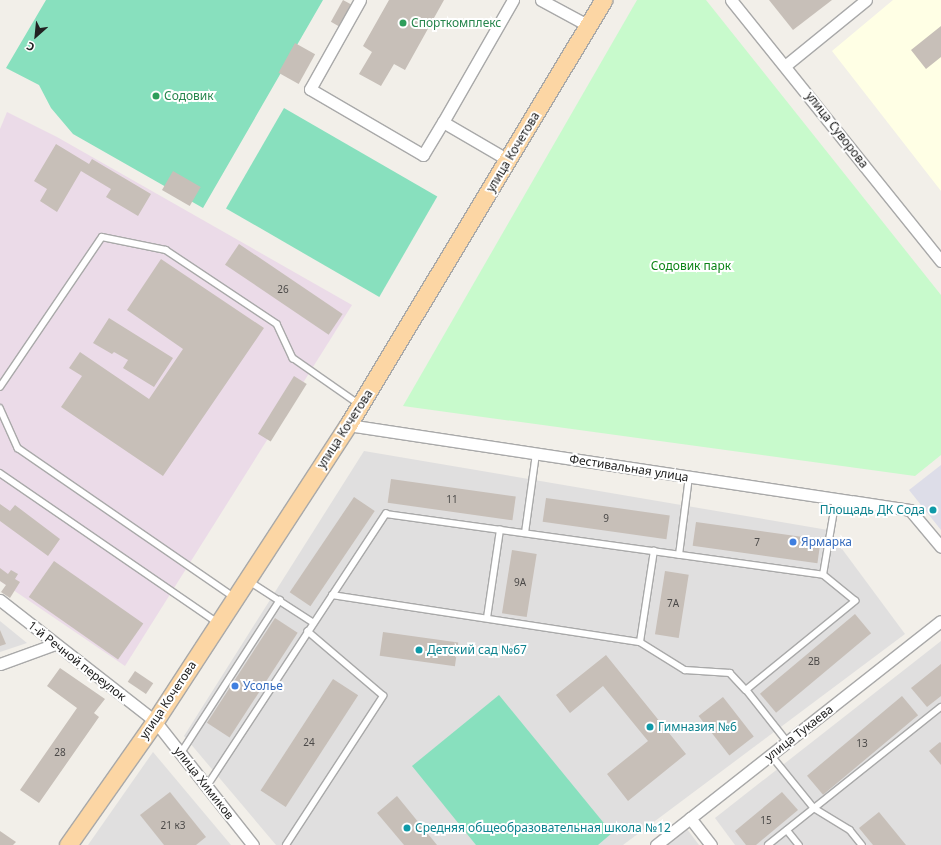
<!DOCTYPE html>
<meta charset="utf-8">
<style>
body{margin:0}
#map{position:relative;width:941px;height:845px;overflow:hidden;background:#f2efe9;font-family:"Noto Sans",sans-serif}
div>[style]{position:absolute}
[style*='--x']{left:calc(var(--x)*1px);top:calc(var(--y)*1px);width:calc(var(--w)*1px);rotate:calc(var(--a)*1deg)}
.residential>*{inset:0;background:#e0dfdf}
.industrial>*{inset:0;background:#ebdbe8}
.education>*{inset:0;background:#ffffe5}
.park>*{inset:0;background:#c8facc}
.pitch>*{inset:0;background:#88e0be;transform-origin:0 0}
.plaza>*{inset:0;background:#dddde8}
.building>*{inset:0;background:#c7bfb8;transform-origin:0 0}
.roads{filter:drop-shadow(1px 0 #a9a9a9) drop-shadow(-1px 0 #a9a9a9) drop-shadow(0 1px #a9a9a9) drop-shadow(0 -1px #a9a9a9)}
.lane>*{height:5.5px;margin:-2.75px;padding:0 2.75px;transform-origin:2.75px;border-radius:2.75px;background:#fff}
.street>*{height:11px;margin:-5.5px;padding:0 5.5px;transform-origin:5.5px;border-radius:5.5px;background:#fff}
.primary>*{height:17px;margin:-8.5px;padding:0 8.5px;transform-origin:8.5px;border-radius:8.5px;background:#fcd6a4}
.dots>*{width:11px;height:11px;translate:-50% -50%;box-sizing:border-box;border:2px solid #fff;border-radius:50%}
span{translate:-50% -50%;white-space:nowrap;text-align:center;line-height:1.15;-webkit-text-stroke:4px #fff;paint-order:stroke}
.number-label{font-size:10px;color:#4b4948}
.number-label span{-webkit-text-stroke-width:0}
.leisure-label{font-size:12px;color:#27864d}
.left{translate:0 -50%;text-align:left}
.street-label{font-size:12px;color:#222}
.park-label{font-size:12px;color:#0c8416}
.culture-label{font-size:12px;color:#0d838f}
.right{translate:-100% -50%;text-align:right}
.shop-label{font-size:12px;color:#366cbe}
.north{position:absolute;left:16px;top:16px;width:40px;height:40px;-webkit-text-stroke:3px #fff;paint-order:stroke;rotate:207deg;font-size:11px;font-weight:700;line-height:16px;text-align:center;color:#222}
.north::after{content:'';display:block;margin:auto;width:14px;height:18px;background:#222;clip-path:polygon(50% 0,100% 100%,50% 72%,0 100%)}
</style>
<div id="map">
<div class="residential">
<div style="clip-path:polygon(364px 451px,828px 530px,905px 634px,623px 845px,276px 845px,184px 736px)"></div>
<div style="clip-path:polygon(0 621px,27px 643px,0 652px)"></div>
<div style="clip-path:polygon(941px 641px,941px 845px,735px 845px,715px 818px)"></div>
<div style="clip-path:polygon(153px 752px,231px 845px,88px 845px)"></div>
<div style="clip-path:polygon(687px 829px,699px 845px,667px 845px)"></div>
</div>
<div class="industrial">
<div style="clip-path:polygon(7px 112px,57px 137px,352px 305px,125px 666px,0 581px,0 129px)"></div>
</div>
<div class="education">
<div style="clip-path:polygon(893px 0,941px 0,941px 191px,832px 51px)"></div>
</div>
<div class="park">
<div style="clip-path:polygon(637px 0,706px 0,941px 295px,941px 455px,915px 476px,403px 406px)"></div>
</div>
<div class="pitch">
<div style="clip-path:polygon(46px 0,323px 0,203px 208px,73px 134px,51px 108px,39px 85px,6px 68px)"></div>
<div style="left:284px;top:108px;width:177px;height:116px;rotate:30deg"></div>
<div style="clip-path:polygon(499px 695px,612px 833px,598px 845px,476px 845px,412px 766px)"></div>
</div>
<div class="plaza">
<div style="clip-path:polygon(941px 465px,941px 530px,909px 490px)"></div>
</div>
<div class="building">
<div style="left:343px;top:0;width:10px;height:25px;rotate:29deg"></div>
<div style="clip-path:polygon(389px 0,444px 0,405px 70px,394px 64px,381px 86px,359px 74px,372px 52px,363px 46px)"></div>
<div style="clip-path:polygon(769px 0,832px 0,793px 30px)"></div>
<div style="clip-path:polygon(941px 26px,941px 57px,926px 69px,911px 50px)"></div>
<div style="left:295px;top:43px;width:23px;height:34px;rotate:29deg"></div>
<div style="clip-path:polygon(56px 144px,89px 164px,92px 159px,151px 194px,138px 216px,106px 197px,111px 189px,81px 171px,57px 212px,40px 201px,47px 189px,34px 181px)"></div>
<div style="left:173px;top:171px;width:32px;height:22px;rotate:30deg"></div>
<div style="left:239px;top:244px;width:125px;height:25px;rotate:34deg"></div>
<div style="clip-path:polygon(161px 259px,264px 328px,163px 476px,61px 407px,82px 376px,69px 368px,80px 352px,149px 399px,183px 349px,127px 310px)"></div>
<div style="clip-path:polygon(109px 318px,173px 358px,154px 387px,123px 368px,128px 360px,114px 352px,112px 354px,93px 343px)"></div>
<div style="left:294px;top:376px;width:15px;height:68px;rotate:32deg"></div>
<div style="left:391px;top:479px;width:126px;height:24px;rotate:8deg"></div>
<div style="left:354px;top:497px;width:25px;height:115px;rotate:34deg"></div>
<div style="left:546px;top:498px;width:125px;height:24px;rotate:8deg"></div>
<div style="clip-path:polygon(0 504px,10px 511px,15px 505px,60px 539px,48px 556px,0 521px)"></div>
<div style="left:696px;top:522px;width:126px;height:24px;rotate:8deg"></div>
<div style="left:512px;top:550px;width:25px;height:64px;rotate:9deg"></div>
<div style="left:54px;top:561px;width:109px;height:44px;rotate:35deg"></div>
<div style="clip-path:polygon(0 568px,8px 574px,11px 570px,18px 574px,15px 579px,20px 582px,10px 598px,1px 592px,6px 585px,0 581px)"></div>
<div style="left:665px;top:571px;width:24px;height:64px;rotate:9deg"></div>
<div style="left:855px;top:614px;width:25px;height:124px;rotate:50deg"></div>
<div style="left:275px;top:618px;width:27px;height:125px;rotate:33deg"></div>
<div style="clip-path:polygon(0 630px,6px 644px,0 646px)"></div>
<div style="left:383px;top:632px;width:76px;height:24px;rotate:8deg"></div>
<div style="clip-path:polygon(606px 655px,686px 754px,628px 801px,607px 774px,648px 741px,603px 686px,570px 713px,556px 695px)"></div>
<div style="clip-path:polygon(941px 664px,941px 696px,927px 707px,911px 688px)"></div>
<div style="clip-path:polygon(60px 668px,105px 699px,94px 713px,99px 717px,39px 803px,20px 790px,77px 708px,47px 686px)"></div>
<div style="left:135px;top:671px;width:22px;height:13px;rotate:34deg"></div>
<div style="left:333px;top:679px;width:30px;height:133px;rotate:33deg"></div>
<div style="left:902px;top:696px;width:25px;height:124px;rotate:50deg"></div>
<div style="left:723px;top:697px;width:50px;height:31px;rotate:52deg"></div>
<div style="clip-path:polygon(940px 742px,941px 743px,941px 765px,929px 751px)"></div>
<div style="clip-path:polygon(170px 792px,206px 837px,196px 845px,164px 845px,140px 815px)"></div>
<div style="clip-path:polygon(782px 792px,798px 810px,756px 845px,746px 845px,735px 831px)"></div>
<div style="clip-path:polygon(397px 796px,437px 845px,404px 845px,377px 813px)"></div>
<div style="clip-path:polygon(879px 812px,906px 845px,873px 845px,859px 828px)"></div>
<div style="clip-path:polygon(0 831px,16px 842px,13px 845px,0 845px)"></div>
</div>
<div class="roads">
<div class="lane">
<div style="--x:0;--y:387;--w:181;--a:-55.8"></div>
<div style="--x:102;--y:237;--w:65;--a:11.5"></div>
<div style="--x:166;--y:250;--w:133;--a:33.7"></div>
<div style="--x:277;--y:324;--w:38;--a:65"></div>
<div style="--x:293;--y:358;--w:80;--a:34.9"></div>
<div style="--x:0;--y:408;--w:44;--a:65.8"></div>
<div style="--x:18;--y:448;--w:262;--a:34.6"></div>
<div style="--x:0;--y:473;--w:263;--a:34.5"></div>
<div style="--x:525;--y:533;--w:80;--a:-82.1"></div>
<div style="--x:679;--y:555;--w:79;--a:-82.7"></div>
<div style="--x:249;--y:581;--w:77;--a:32.9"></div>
<div style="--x:332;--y:595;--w:312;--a:8.7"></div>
<div style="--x:640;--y:642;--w:53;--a:31.9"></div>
<div style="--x:685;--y:670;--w:45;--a:3.8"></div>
<div style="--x:730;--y:673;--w:23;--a:47"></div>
<div style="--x:487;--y:618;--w:89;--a:-81.6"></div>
<div style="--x:640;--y:642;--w:92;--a:-81.3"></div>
<div style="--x:787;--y:742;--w:66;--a:-128.3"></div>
<div style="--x:746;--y:690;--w:141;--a:-39.2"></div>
<div style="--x:855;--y:601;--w:41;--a:-140.9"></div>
<div style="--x:181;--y:753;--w:182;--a:-57.1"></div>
<div style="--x:771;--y:755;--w:68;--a:50.9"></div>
<div style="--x:814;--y:808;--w:42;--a:31.4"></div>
<div style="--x:850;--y:830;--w:19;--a:51"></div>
<div style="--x:207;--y:786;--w:326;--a:-56.7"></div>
<div style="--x:386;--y:514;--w:441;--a:7.9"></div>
<div style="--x:823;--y:575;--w:77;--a:-80.3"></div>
<div style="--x:787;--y:830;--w:19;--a:51"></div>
<div style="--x:286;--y:845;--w:178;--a:-56.9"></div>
<div style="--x:383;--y:696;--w:99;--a:-139.5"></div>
<div style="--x:768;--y:845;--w:221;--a:-38.6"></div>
</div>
<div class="street">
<div style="--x:360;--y:0;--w:102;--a:119.3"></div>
<div style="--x:310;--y:89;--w:131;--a:30.3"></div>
<div style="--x:423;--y:155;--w:39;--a:-59"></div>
<div style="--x:443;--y:122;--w:75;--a:30.3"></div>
<div style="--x:541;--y:0;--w:55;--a:28.4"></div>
<div style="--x:731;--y:0;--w:335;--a:51.2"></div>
<div style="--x:786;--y:65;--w:103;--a:-39.1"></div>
<div style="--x:443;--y:122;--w:141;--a:-60.2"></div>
<div style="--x:348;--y:425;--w:568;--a:8.6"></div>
<div style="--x:910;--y:510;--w:48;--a:50"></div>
<div style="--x:0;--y:600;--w:197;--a:38"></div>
<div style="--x:155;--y:721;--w:158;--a:51.7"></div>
<div style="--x:0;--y:664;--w:59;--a:-20"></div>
<div style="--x:690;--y:818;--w:34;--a:52"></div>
<div style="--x:656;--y:845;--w:362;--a:-38.2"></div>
</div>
<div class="primary">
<div style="--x:68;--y:845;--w:151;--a:-54.9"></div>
<div style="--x:155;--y:721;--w:353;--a:-56.9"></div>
<div style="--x:348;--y:425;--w:496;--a:-59"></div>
</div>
</div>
<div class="dots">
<div style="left:403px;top:23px;background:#2e9e5b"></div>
<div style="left:156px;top:96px;background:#2e9e5b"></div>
<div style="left:933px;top:510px;background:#0f9aa8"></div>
<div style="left:793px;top:542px;background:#3f7fe0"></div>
<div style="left:419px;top:650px;background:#0f9aa8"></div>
<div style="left:235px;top:686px;background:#3f7fe0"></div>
<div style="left:650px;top:727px;background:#0f9aa8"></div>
<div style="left:407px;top:828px;background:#0f9aa8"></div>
</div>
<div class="number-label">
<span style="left:283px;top:290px">26</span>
<span style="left:452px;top:500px">11</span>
<span style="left:606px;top:519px">9</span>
<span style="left:757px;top:543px">7</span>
<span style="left:520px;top:583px">9А</span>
<span style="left:673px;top:604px">7А</span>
<span style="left:814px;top:662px">2В</span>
<span style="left:309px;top:743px">24</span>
<span style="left:862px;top:744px">13</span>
<span style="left:60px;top:753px">28</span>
<span style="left:766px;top:821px">15</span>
<span style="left:173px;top:826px">21 к3</span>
</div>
<div class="leisure-label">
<span class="left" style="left:411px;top:23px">Спорткомплекс</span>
<span class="left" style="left:164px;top:96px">Содовик</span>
</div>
<div class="street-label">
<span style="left:837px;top:130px;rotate:52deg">улица Суворова</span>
<span style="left:513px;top:152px;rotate:-59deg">улица Кочетова</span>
<span style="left:345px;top:429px;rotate:-57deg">улица Кочетова</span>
<span style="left:629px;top:468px;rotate:9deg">Фестивальная улица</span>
<span style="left:77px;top:661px;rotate:38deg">1-й Речной переулок</span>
<span style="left:168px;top:700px;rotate:-56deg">улица Кочетова</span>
<span style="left:799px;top:733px;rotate:-38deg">улица Тукаева</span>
<span style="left:204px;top:783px;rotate:52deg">улица Химиков</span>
</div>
<div class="park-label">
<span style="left:691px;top:266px">Содовик парк</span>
</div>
<div class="culture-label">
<span class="right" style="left:925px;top:510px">Площадь ДК Сода</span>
<span class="left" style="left:427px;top:650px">Детский сад №67</span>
<span class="left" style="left:658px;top:727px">Гимназия №6</span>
<span class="left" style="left:415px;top:828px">Средняя общеобразовательная школа №12</span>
</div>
<div class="shop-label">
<span class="left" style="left:801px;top:542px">Ярмарка</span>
<span class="left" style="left:243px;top:686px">Усолье</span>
</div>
<div class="north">С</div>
</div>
